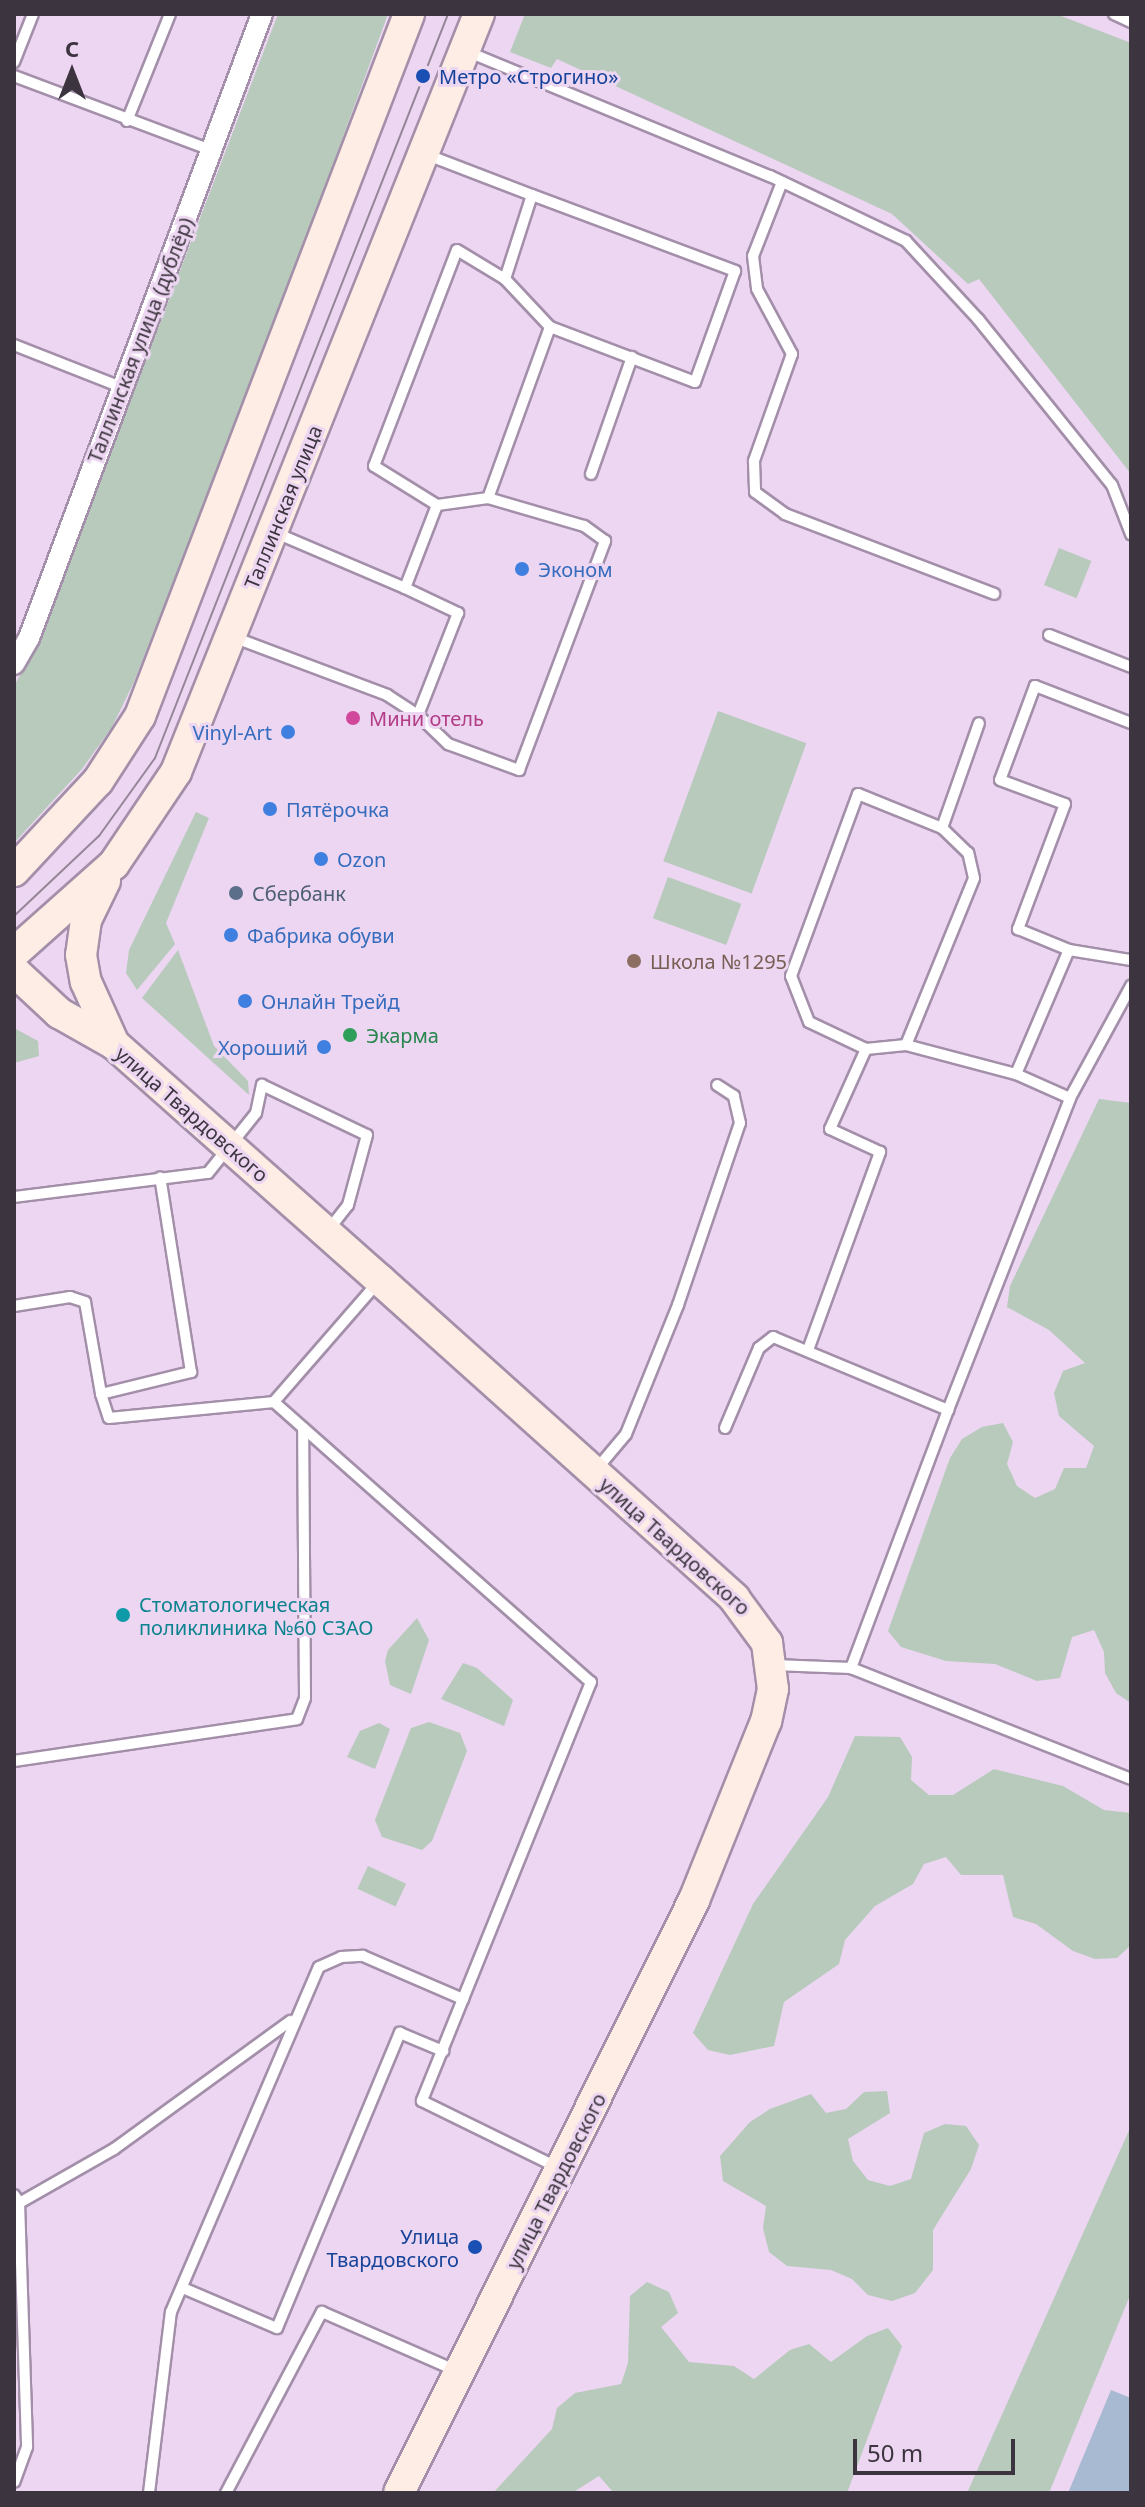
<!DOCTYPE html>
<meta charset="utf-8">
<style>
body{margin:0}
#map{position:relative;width:1145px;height:2507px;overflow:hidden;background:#ecd6f1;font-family:"Noto Sans",sans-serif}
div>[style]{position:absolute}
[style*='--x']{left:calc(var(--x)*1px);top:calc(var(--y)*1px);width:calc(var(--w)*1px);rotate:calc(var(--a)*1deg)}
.green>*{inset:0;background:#b7cabc;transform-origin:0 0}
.water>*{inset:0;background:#a8b9d2}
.roads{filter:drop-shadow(2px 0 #a38fa9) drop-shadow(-2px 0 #a38fa9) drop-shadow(0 2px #a38fa9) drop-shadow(0 -2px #a38fa9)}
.service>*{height:10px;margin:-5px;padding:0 5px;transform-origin:5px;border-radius:5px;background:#fff}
.minor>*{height:20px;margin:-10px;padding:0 10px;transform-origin:10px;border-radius:10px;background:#fff}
.secondary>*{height:30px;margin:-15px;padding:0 15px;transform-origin:15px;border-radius:15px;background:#feede4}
.tram>*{height:2px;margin:-1px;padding:0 1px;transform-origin:1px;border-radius:1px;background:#948597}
.dots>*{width:22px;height:22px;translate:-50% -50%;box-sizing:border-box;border:4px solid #ecd6f1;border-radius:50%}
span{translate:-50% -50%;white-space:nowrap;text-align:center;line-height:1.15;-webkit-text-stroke:6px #ecd6f1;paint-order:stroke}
.transit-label{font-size:20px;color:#164399}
.left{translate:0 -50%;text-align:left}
.right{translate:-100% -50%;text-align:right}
.street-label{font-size:20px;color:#3c343e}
.shop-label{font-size:20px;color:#366cbe}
.hotel-label{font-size:20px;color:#b23c85}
.service-label{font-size:20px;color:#4e5e75}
.education-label{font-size:20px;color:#785e54}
.leisure-label{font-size:20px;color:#27864d}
.culture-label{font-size:20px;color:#0d838f}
.frame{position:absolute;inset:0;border:16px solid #3c343e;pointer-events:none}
.north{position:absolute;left:32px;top:32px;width:80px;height:80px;-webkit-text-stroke:6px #ecd6f1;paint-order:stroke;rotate:0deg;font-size:22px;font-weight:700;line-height:32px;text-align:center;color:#3c343e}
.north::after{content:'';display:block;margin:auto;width:28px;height:36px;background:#3c343e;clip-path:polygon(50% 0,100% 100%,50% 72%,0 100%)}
.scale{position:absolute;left:853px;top:2439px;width:162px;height:36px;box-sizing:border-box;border:4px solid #3c343e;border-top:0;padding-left:10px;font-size:24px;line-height:28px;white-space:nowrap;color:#3c343e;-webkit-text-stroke:6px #ecd6f1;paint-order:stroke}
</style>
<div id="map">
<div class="green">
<div style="clip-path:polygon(278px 14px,388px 14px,282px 304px,134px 682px,112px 727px,82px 769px,14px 843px,14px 686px,37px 645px)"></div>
<div style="clip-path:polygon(525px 14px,1056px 14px,1131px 43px,1131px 474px,979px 279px,968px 284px,892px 214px,557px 59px,551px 68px,510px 52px)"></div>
<div style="left:1059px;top:548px;width:35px;height:40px;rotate:22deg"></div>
<div style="left:718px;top:711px;width:94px;height:160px;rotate:20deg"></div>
<div style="clip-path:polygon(196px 812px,209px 818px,166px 923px,175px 944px,137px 990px,126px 973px,129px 950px)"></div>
<div style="left:668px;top:877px;width:78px;height:44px;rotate:20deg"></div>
<div style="clip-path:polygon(178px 950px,214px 1046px,248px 1081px,249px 1095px,142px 998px)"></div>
<div style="clip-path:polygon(14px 1028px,38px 1041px,39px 1056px,14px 1063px)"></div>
<div style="clip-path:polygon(1099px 1099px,1131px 1103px,1131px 1703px,1116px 1693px,1105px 1673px,1104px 1652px,1094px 1630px,1072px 1637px,1060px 1678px,1037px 1681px,995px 1664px,946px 1661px,901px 1647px,888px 1631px,950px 1458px,962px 1439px,982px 1427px,1003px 1423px,1013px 1442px,1007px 1464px,1017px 1486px,1035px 1498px,1055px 1489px,1064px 1468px,1086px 1468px,1094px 1446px,1059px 1416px,1054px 1393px,1063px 1371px,1085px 1363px,1049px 1330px,1007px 1307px,1010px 1286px)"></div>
<div style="clip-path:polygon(417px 1618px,429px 1640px,411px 1694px,390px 1685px,385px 1661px,388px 1650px)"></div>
<div style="clip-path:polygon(463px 1663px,477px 1668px,513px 1700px,504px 1726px,441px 1699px)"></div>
<div style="clip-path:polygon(429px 1722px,460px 1733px,467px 1751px,432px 1841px,422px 1850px,382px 1837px,375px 1820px,411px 1728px)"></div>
<div style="clip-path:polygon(379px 1723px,390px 1729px,375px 1769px,347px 1757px,360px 1731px)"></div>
<div style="clip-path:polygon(855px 1736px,900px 1737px,912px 1757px,911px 1780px,929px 1795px,953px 1795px,994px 1769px,1063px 1786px,1104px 1810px,1131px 1813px,1131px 1945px,1117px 1958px,1095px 1959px,1073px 1951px,1036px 1924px,1013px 1917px,1003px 1875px,961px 1875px,946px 1857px,924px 1864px,913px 1884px,875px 1906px,845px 1940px,839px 1964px,784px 2002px,774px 2046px,730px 2055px,708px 2050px,693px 2033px,753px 1904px,828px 1797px)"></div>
<div style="left:368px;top:1866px;width:42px;height:25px;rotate:25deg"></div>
<div style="clip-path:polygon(887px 2091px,890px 2113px,848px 2139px,853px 2161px,868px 2180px,890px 2186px,911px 2179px,924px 2133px,945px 2124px,966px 2126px,979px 2145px,971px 2169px,933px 2230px,933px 2270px,915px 2293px,892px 2301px,868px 2295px,852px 2279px,831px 2270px,787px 2266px,769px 2252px,763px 2228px,766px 2206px,723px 2181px,720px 2156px,750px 2122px,770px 2109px,811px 2094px,826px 2113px,846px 2109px,864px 2092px)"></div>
<div style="clip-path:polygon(1131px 2126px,1131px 2293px,1049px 2493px,967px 2493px)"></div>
<div style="clip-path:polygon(647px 2282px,669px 2292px,678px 2313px,661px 2327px,689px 2362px,734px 2366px,754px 2379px,790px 2350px,809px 2344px,831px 2362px,867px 2336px,888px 2328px,902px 2346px,847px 2493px,614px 2493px,599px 2476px,572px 2493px,493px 2493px,552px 2429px,557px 2408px,575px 2393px,621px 2384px,628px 2363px,630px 2296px)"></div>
</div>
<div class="water">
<div style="clip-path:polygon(1111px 2390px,1131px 2398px,1131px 2493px,1068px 2493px)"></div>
</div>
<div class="roads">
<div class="service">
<div style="--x:1114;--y:14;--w:19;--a:25"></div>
<div style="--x:466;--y:51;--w:329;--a:22.4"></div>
<div style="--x:770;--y:176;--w:151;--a:25.5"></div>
<div style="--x:906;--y:241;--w:106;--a:47.3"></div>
<div style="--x:978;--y:319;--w:213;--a:51.1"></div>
<div style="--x:1112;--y:485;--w:53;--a:68.8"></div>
<div style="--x:14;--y:62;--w:52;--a:-68.4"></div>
<div style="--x:14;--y:76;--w:210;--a:20.6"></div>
<div style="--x:127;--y:121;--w:115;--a:-68.1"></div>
<div style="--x:425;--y:154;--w:115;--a:21"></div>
<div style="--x:782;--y:182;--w:79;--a:111.4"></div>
<div style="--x:753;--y:256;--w:33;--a:83"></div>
<div style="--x:757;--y:289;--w:74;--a:61.7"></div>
<div style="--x:792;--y:354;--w:114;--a:109.6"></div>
<div style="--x:754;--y:461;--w:31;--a:88"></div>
<div style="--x:755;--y:492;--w:37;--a:36"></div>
<div style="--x:785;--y:514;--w:224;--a:20.9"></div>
<div style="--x:505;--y:279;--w:88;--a:-72.2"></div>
<div style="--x:532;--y:195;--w:217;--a:20.5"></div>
<div style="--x:735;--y:271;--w:118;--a:109.8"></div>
<div style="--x:695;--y:382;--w:155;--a:-159.2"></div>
<div style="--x:14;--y:345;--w:115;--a:21.4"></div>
<div style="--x:591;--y:474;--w:124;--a:-70.7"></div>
<div style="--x:276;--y:533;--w:140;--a:23.1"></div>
<div style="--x:405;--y:588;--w:89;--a:-68.9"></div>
<div style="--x:405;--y:588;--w:59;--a:25.3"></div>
<div style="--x:458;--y:613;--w:110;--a:111.4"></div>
<div style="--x:418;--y:715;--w:42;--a:44"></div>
<div style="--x:448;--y:744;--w:76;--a:20.1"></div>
<div style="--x:519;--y:770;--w:245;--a:-69.4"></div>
<div style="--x:605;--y:541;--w:26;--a:-144"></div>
<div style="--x:584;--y:526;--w:100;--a:-163.7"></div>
<div style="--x:488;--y:498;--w:51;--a:172.2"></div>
<div style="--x:437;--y:505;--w:74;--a:-148.2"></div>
<div style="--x:374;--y:466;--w:231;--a:-69"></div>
<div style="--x:457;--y:250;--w:56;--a:31.1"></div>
<div style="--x:505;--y:279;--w:66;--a:46.8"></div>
<div style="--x:550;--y:327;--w:182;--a:109.9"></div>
<div style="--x:1049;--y:635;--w:88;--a:21.3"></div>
<div style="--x:233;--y:637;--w:165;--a:20.6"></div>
<div style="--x:387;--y:695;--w:37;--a:33"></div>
<div style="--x:1131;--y:723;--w:103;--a:-158.9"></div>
<div style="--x:1035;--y:686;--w:100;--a:110.4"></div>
<div style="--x:1000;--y:780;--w:69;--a:20.3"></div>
<div style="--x:1065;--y:804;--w:134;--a:110.6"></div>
<div style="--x:1018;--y:929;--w:55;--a:22.4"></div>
<div style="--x:1069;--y:950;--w:63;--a:9.2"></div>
<div style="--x:906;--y:1045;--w:180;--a:-67.8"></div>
<div style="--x:974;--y:878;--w:26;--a:-103"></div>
<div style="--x:968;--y:853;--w:36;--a:-136"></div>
<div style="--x:866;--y:1049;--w:40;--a:-5.7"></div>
<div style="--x:906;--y:1045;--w:114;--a:14.8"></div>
<div style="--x:1016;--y:1074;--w:59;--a:24"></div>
<div style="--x:1016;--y:1074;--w:135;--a:-66.9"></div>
<div style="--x:14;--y:1197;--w:195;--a:-7.1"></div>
<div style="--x:208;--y:1173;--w:77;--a:-51.3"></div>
<div style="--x:256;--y:1113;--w:29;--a:-78"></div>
<div style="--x:262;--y:1085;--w:116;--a:25.5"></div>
<div style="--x:367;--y:1135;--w:73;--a:105.2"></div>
<div style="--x:348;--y:1205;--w:33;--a:128"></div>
<div style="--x:379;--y:1281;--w:160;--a:131"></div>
<div style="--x:274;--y:1402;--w:423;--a:41.5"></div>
<div style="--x:591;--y:1682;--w:452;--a:112"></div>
<div style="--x:422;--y:2101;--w:150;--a:26.1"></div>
<div style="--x:14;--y:1306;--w:57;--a:-9.1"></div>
<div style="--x:70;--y:1297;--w:16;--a:18"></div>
<div style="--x:85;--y:1302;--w:93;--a:80.1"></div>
<div style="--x:101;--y:1394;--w:93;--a:-13.7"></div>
<div style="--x:191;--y:1372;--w:197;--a:-99"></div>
<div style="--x:808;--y:1350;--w:211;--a:-70"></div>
<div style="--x:880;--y:1152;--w:55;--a:-155.3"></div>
<div style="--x:830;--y:1129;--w:88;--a:-65.8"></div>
<div style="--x:866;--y:1049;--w:63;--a:-154.7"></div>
<div style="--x:809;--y:1022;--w:49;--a:-111.4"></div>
<div style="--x:791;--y:976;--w:194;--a:-69.8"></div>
<div style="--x:858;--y:794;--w:91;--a:22"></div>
<div style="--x:942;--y:828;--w:111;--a:-70.6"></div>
<div style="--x:101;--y:1394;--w:25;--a:72"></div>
<div style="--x:109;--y:1418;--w:166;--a:-5.5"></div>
<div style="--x:948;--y:1410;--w:335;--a:-68.6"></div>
<div style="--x:1070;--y:1098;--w:128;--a:-61.4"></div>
<div style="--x:725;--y:1428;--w:87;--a:-67"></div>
<div style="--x:759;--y:1348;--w:18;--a:-38"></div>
<div style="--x:773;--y:1337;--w:190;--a:22.6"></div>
<div style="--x:948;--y:1410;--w:276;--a:110.6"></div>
<div style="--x:595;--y:1471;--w:48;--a:-50"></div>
<div style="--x:626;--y:1434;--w:139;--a:-68"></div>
<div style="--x:678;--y:1305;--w:192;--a:-71.2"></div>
<div style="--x:740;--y:1123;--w:28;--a:-103"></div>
<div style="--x:734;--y:1096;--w:20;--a:-147"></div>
<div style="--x:774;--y:1665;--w:77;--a:2.2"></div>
<div style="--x:851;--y:1668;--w:301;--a:21.6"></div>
<div style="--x:14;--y:1761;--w:286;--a:-8.4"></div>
<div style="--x:297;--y:1719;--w:22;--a:-69"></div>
<div style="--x:305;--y:1698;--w:270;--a:-90.4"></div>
<div style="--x:14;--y:2195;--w:9;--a:54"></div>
<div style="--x:19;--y:2202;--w:245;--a:88.1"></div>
<div style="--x:27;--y:2447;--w:37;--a:110"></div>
<div style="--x:14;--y:2206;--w:115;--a:-29.7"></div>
<div style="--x:114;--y:2149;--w:218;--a:-36"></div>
<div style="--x:183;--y:2288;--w:102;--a:23.1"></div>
<div style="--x:277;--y:2328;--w:320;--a:-67.4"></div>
<div style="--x:400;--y:2033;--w:47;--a:22.7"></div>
<div style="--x:149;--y:2493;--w:182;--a:-83.1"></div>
<div style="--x:171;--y:2312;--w:375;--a:-66.8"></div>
<div style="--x:319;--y:1967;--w:24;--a:-24"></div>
<div style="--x:341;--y:1957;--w:22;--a:-3"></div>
<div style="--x:363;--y:1956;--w:109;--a:23.3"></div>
<div style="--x:226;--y:2493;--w:205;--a:-62.1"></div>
<div style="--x:322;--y:2312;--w:145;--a:23.6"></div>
</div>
<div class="minor">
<div style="--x:14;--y:664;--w:30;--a:-60"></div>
<div style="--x:29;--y:638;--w:666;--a:-69.52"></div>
</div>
<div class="secondary">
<div style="--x:14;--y:871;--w:123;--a:-47"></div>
<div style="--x:98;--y:781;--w:77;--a:-57.1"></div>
<div style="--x:140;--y:716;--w:752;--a:-69.03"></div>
<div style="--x:105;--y:881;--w:43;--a:116"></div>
<div style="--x:86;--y:920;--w:35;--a:98"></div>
<div style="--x:81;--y:955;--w:27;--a:80"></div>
<div style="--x:86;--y:982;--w:68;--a:65.7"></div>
<div style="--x:14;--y:953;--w:134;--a:-41.7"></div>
<div style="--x:114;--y:864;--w:111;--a:-56"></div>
<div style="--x:176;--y:772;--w:816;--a:-68.21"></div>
<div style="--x:14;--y:971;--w:62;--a:43"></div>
<div style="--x:59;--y:1013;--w:63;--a:29.4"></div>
<div style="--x:114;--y:1044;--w:356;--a:41.6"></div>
<div style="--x:380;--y:1280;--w:476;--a:41.9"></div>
<div style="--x:734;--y:1598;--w:56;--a:53.7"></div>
<div style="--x:767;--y:1643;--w:46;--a:82.6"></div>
<div style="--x:773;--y:1689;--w:33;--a:102"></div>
<div style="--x:766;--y:1721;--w:193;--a:111.9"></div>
<div style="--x:694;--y:1900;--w:662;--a:116.45"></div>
</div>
</div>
<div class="tram">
<div style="--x:14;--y:916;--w:117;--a:-43.3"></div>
<div style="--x:99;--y:836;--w:96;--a:-54.3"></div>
<div style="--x:155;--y:758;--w:800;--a:-68.5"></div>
</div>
<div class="dots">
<div style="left:423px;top:76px;background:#1a4fb4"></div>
<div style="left:522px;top:569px;background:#3f7fe0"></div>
<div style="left:353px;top:718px;background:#d1479c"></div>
<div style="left:288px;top:732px;background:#3f7fe0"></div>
<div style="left:270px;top:809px;background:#3f7fe0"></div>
<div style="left:321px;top:859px;background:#3f7fe0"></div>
<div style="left:236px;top:893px;background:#5c6f8a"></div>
<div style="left:231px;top:935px;background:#3f7fe0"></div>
<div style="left:634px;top:961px;background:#8d6e63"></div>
<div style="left:245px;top:1001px;background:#3f7fe0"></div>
<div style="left:350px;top:1035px;background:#2e9e5b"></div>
<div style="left:324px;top:1047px;background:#3f7fe0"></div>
<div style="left:123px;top:1615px;background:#0f9aa8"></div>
<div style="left:475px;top:2247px;background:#1a4fb4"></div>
</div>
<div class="transit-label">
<span class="left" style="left:439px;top:76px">Метро «Строгино»</span>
<span class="right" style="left:459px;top:2248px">Улица<br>Твардовского</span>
</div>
<div class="street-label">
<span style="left:140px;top:340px;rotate:-69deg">Таллинская улица (дублёр)</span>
<span style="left:283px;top:507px;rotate:-68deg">Таллинская улица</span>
<span style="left:192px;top:1114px;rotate:41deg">улица Твардовского</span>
<span style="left:675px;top:1546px;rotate:42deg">улица Твардовского</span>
<span style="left:556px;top:2181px;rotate:-63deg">улица Твардовского</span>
</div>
<div class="shop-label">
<span class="left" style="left:538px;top:569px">Эконом</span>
<span class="right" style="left:272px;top:732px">Vinyl-Art</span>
<span class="left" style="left:286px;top:809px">Пятёрочка</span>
<span class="left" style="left:337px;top:859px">Ozon</span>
<span class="left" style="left:247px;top:935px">Фабрика обуви</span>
<span class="left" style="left:261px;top:1001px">Онлайн Трейд</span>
<span class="right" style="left:308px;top:1047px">Хороший</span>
</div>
<div class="hotel-label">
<span class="left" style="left:369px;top:718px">Мини отель</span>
</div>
<div class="service-label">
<span class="left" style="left:252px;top:893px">Сбербанк</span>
</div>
<div class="education-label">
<span class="left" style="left:650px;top:961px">Школа №1295</span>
</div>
<div class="leisure-label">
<span class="left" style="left:366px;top:1035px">Экарма</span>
</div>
<div class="culture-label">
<span class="left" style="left:139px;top:1616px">Стоматологическая<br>поликлиника №60 СЗАО</span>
</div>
<div class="frame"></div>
<div class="north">С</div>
<div class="scale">50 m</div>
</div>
